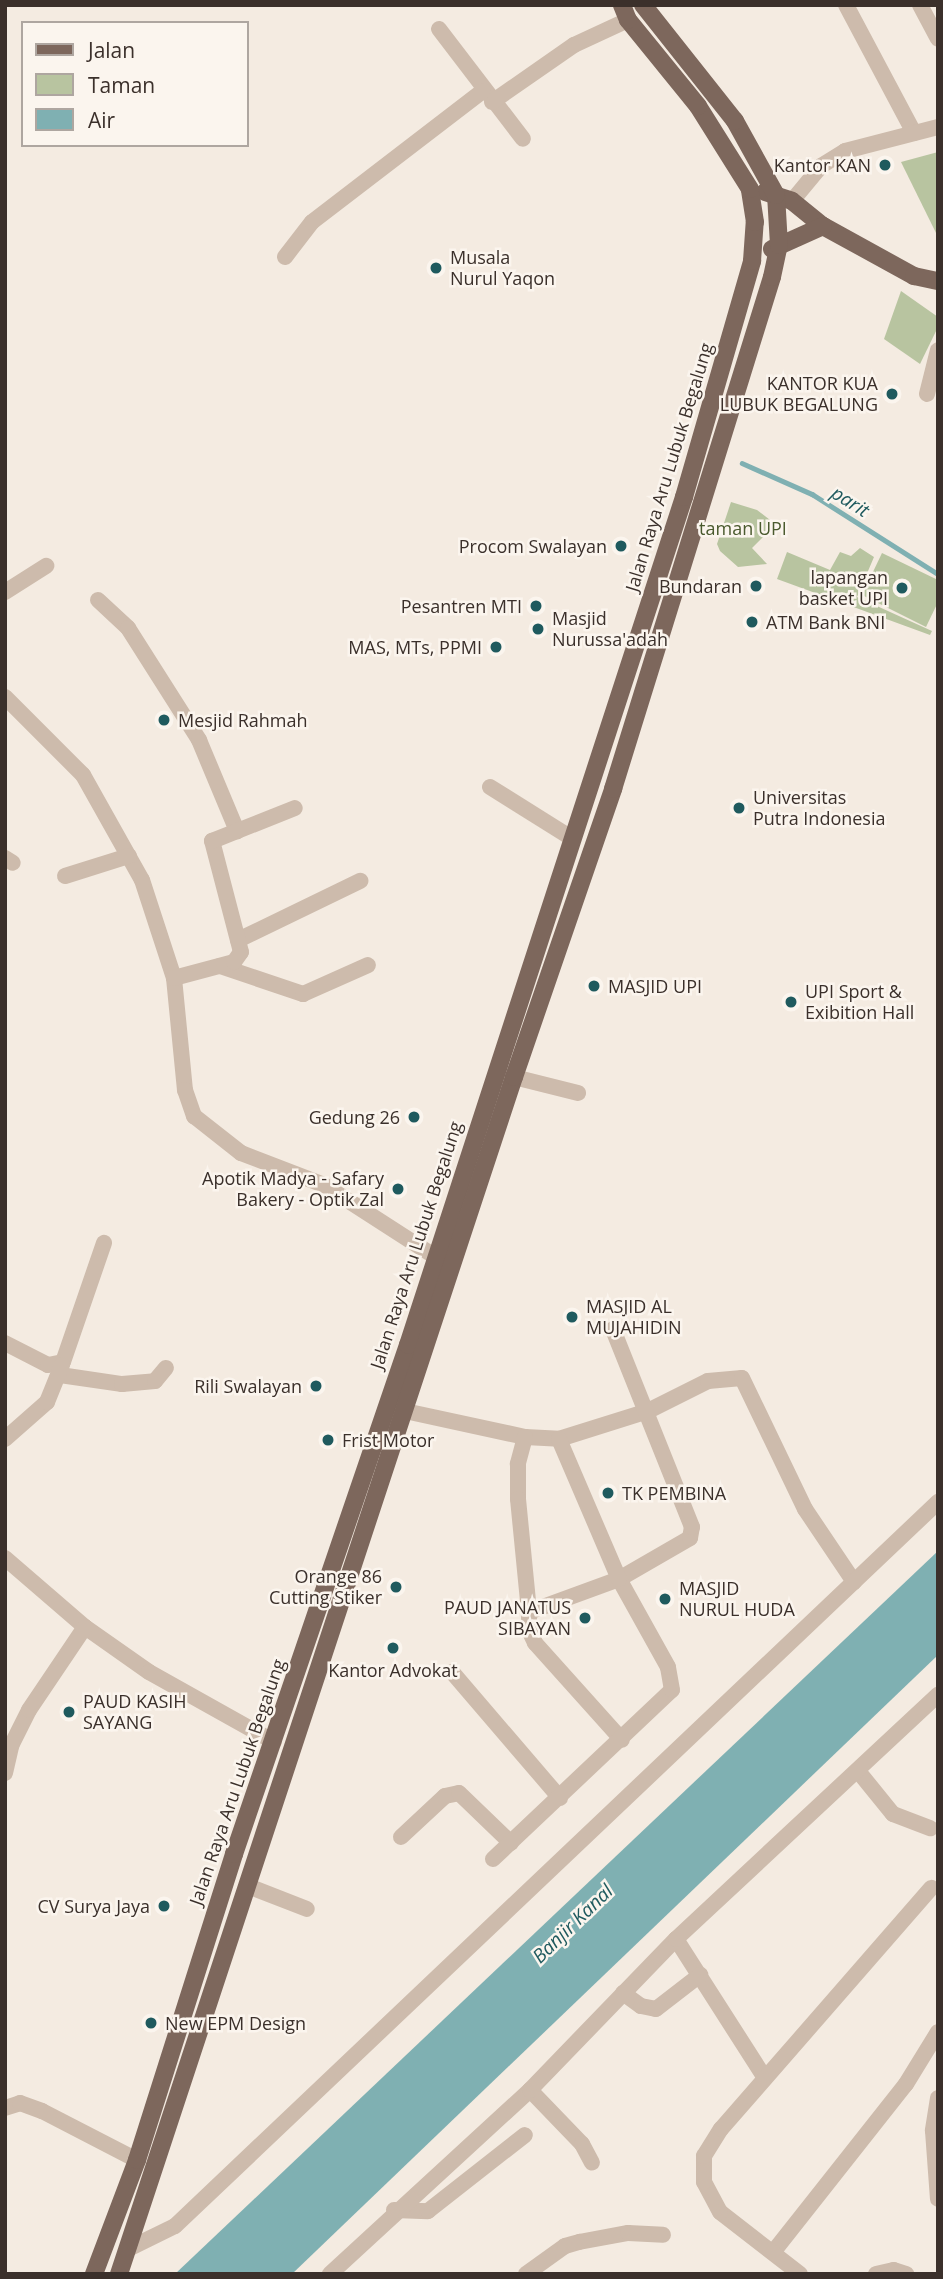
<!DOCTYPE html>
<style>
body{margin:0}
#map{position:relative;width:943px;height:2279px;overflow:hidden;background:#f4ebe1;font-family:"Open Sans",sans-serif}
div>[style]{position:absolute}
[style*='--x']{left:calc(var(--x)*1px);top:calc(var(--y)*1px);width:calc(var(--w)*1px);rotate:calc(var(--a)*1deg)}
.green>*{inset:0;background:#b8c4a0}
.water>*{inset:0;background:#7fb0b2}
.stream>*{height:4.5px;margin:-2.25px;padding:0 2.25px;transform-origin:2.25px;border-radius:2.25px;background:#7fb0b2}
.minor>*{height:16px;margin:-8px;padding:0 8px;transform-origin:8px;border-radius:8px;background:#cdbbac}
.major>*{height:18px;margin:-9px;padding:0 9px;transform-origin:9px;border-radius:9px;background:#7d675c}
.dots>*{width:19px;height:19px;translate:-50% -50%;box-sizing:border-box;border:4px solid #fbf5ee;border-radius:50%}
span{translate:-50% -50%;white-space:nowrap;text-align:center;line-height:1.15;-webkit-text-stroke:5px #fbf5ee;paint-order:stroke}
.poi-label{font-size:18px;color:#3b302b}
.right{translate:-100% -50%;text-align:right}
.left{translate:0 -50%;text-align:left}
.street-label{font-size:18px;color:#3b302b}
.park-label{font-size:18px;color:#4a5a2e}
.water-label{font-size:19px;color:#1f5a5e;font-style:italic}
.frame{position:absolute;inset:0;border:7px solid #3b302b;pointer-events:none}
.legend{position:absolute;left:21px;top:21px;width:228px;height:126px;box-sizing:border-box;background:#fbf5ee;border:2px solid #aea6a0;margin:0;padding:9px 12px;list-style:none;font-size:21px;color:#3b302b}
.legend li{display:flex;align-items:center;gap:14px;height:35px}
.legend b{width:35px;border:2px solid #aea6a0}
</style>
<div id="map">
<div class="green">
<div style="clip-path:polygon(938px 152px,938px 237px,901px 162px)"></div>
<div style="clip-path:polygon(901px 291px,938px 317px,938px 327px,920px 364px,884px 339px)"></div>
<div style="clip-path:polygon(731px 502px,757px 510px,774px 523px,773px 537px,767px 533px,752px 548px,767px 564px,738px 567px,720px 551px,717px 544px)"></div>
<div style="clip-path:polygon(860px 548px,874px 557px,857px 597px,932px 631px,930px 635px,777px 579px,787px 552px,830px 570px,840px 552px,851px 556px)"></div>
<div style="clip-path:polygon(882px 553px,938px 580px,938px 602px,926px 627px,862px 595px)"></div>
</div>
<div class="water">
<div style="clip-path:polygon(938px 1551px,938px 1655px,292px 2274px,175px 2274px)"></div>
</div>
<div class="stream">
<div style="--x:742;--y:463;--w:77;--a:23.9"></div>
<div style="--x:812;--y:494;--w:149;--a:32.4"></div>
</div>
<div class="minor">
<div style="--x:846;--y:5;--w:145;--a:62"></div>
<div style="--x:920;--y:5;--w:38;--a:62"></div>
<div style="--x:439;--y:29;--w:138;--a:52.6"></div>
<div style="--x:492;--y:102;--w:100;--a:-34.8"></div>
<div style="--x:574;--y:45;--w:60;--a:-24.8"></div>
<div style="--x:792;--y:201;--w:45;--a:-50.4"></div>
<div style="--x:821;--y:166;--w:28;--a:-32"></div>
<div style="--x:845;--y:151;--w:96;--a:-14.5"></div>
<div style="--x:285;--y:257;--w:44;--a:-52.4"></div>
<div style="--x:312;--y:222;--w:215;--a:-37.5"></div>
<div style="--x:927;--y:394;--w:45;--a:-76"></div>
<div style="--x:5;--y:592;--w:49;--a:-32.4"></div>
<div style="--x:98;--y:600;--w:41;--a:43"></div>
<div style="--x:128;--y:628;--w:133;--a:57.6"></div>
<div style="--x:199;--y:740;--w:99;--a:67.3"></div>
<div style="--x:5;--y:697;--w:110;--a:45"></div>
<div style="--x:83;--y:775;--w:120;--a:60.7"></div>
<div style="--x:142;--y:880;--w:103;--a:71.9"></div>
<div style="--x:174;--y:978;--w:113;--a:84.4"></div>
<div style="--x:185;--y:1090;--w:28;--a:71"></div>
<div style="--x:194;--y:1116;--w:60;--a:38.2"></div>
<div style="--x:241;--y:1153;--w:89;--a:21.1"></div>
<div style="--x:324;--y:1185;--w:131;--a:32.8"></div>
<div style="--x:490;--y:787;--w:98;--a:32.1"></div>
<div style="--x:5;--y:858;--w:9;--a:32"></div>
<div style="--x:65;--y:876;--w:67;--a:-17.4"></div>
<div style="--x:238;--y:940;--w:136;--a:-25.8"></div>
<div style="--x:220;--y:966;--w:88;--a:18.6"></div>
<div style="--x:303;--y:994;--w:71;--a:-24"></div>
<div style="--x:174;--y:978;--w:62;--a:-14.9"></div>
<div style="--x:234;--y:962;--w:12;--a:-55"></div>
<div style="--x:241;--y:952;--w:115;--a:-104.6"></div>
<div style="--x:212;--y:841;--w:89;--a:-21.7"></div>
<div style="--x:514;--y:1077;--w:66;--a:14"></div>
<div style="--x:5;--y:1343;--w:48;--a:27.1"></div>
<div style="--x:48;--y:1365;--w:15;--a:-11"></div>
<div style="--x:63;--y:1362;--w:126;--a:-71"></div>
<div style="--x:60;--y:1375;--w:63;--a:8.3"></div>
<div style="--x:122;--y:1384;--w:33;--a:-5"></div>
<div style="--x:155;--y:1381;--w:17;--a:-50"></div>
<div style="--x:405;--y:1411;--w:123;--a:12.2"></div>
<div style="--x:525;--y:1437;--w:34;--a:3"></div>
<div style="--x:559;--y:1439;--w:93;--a:-17.5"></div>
<div style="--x:648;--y:1411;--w:67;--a:-26.6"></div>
<div style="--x:708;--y:1381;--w:34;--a:-5"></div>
<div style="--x:742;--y:1378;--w:145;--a:64.3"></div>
<div style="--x:805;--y:1509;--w:88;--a:56.1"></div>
<div style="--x:525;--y:1437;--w:28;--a:105"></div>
<div style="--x:518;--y:1464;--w:35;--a:90"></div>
<div style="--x:518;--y:1499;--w:114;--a:84.4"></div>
<div style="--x:529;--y:1612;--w:96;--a:-20.1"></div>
<div style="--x:619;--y:1579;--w:82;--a:-30"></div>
<div style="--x:690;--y:1538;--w:11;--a:-80"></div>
<div style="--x:692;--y:1527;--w:213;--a:-111.8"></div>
<div style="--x:5;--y:1439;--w:56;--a:-41.4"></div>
<div style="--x:47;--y:1402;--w:40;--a:-68"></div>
<div style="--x:5;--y:1558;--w:106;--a:40.8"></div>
<div style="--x:85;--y:1627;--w:78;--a:35.1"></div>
<div style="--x:149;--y:1672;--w:143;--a:29.2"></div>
<div style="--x:529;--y:1612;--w:18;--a:90"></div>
<div style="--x:529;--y:1630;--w:14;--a:65"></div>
<div style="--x:535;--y:1643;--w:130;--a:48.1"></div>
<div style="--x:452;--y:1672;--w:166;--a:49.4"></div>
<div style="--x:858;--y:1771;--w:55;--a:50.9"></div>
<div style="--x:893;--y:1814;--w:40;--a:21"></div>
<div style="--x:5;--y:1773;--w:28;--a:-77"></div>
<div style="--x:11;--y:1746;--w:40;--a:-63.4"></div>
<div style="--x:29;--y:1710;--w:100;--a:-56"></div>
<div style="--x:401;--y:1837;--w:60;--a:-43"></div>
<div style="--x:445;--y:1796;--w:14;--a:-12"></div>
<div style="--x:459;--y:1793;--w:72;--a:43.9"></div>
<div style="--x:493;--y:1859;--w:246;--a:-43.4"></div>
<div style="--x:672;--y:1690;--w:23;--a:-100"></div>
<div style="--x:668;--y:1667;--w:101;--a:-119.1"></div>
<div style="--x:619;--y:1579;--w:152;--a:-113.2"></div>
<div style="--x:248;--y:1886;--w:63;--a:21.3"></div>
<div style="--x:676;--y:1939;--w:165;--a:57.4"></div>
<div style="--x:623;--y:1993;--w:22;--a:36"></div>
<div style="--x:641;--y:2006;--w:15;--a:11"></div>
<div style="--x:656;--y:2009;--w:56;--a:-37.7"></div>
<div style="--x:530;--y:2090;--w:75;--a:46.1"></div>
<div style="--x:582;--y:2144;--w:21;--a:62"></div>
<div style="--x:938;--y:2098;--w:33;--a:99"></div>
<div style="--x:933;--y:2131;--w:68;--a:85.8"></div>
<div style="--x:5;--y:2108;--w:16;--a:-18"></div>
<div style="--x:20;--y:2103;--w:23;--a:20"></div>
<div style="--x:42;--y:2111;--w:107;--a:27.3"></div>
<div style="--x:394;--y:2210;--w:34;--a:2"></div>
<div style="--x:428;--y:2211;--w:123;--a:-38.1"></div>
<div style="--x:128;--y:2249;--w:52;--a:-26.1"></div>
<div style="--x:175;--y:2226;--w:1052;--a:-43.5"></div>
<div style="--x:774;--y:2251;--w:213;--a:-51.7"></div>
<div style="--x:906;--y:2084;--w:61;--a:-58.4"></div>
<div style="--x:330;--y:2274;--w:272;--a:-42.6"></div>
<div style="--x:530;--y:2090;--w:210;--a:-46"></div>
<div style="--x:676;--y:1939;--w:358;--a:-43"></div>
<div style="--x:526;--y:2274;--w:48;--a:-35.7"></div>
<div style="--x:565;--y:2246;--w:15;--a:-16"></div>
<div style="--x:579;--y:2242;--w:50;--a:-10.4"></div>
<div style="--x:628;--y:2233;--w:35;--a:3"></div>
<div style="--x:800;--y:2274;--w:101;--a:-142.2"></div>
<div style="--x:720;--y:2212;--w:34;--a:-118"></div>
<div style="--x:704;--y:2182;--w:26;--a:-90"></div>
<div style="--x:704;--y:2156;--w:32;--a:-58"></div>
<div style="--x:721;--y:2129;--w:320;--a:-48.9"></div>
<div style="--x:876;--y:2274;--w:18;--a:-13"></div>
<div style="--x:894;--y:2270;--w:13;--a:18"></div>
</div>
<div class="major">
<div style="--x:765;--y:192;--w:28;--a:18"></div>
<div style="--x:792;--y:201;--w:40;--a:39"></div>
<div style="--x:823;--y:226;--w:104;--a:28.8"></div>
<div style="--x:914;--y:276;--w:25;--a:12"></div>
<div style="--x:772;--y:249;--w:56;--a:-24.3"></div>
<div style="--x:94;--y:2274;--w:122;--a:-69.3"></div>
<div style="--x:137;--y:2160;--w:321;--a:-72.4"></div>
<div style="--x:234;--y:1854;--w:538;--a:-71.13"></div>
<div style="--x:408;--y:1345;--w:892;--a:-71.97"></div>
<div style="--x:684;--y:497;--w:246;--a:-73.9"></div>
<div style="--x:752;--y:261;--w:39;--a:-86"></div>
<div style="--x:755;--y:222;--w:33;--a:-99"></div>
<div style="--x:750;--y:189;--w:98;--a:-122.1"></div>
<div style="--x:698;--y:106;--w:111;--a:-129.1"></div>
<div style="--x:628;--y:20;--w:16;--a:-112"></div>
<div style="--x:119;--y:2274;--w:1260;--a:-71.74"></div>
<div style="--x:514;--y:1077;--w:305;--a:-71"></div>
<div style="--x:613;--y:789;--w:536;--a:-72.75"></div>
<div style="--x:772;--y:277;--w:33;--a:-78"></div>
<div style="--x:779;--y:245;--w:50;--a:-93.4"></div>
<div style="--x:776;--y:195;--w:85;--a:-119"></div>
<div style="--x:735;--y:121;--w:148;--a:-128.4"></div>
</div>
<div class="dots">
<div style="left:885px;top:165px;background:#1f5a5e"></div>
<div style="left:436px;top:268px;background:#1f5a5e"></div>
<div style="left:892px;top:394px;background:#1f5a5e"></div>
<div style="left:621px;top:546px;background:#1f5a5e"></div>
<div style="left:756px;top:586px;background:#1f5a5e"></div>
<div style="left:902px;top:588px;background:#1f5a5e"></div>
<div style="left:536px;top:606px;background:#1f5a5e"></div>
<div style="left:752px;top:622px;background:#1f5a5e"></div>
<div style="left:538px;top:629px;background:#1f5a5e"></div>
<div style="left:496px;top:647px;background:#1f5a5e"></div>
<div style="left:164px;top:720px;background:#1f5a5e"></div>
<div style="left:739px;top:808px;background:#1f5a5e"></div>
<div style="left:594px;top:986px;background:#1f5a5e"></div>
<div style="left:791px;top:1002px;background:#1f5a5e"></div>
<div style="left:414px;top:1117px;background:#1f5a5e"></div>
<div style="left:398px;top:1189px;background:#1f5a5e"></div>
<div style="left:572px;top:1317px;background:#1f5a5e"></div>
<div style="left:316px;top:1386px;background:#1f5a5e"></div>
<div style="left:328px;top:1440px;background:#1f5a5e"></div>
<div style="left:608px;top:1493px;background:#1f5a5e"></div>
<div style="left:396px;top:1587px;background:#1f5a5e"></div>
<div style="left:665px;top:1599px;background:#1f5a5e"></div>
<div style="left:585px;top:1618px;background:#1f5a5e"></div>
<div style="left:393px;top:1648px;background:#1f5a5e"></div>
<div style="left:69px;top:1712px;background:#1f5a5e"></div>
<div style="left:164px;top:1906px;background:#1f5a5e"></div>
<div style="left:151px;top:2023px;background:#1f5a5e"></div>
</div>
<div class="poi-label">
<span class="right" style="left:871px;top:165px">Kantor KAN</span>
<span class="left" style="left:450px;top:268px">Musala<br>Nurul Yaqon</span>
<span class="right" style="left:878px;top:394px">KANTOR KUA<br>LUBUK BEGALUNG</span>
<span class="right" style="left:607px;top:546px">Procom Swalayan</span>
<span class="right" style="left:888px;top:588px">lapangan<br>basket UPI</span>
<span class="right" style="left:742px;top:586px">Bundaran</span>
<span class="right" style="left:522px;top:606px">Pesantren MTI</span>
<span class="left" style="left:552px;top:629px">Masjid<br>Nurussa'adah</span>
<span class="left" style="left:766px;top:622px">ATM Bank BNI</span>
<span class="right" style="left:482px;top:647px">MAS, MTs, PPMI</span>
<span class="left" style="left:178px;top:720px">Mesjid Rahmah</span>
<span class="left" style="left:753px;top:808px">Universitas<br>Putra Indonesia</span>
<span class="left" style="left:608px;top:986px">MASJID UPI</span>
<span class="left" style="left:805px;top:1002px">UPI Sport &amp;<br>Exibition Hall</span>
<span class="right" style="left:400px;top:1117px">Gedung 26</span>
<span class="right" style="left:384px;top:1189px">Apotik Madya - Safary<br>Bakery - Optik Zal</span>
<span class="left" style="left:586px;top:1317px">MASJID AL<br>MUJAHIDIN</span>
<span class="right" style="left:302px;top:1386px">Rili Swalayan</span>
<span class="left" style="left:342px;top:1440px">Frist Motor</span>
<span class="left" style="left:622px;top:1493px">TK PEMBINA</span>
<span class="right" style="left:382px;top:1587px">Orange 86<br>Cutting Stiker</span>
<span class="left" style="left:679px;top:1599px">MASJID<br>NURUL HUDA</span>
<span class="right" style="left:571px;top:1618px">PAUD JANATUS<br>SIBAYAN</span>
<span style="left:393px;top:1670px">Kantor Advokat</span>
<span class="left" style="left:83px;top:1712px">PAUD KASIH<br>SAYANG</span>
<span class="right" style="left:150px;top:1906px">CV Surya Jaya</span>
<span class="left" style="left:165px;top:2023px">New EPM Design</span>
</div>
<div class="street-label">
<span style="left:669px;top:467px;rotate:-73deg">Jalan Raya Aru Lubuk Begalung</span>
<span style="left:416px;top:1245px;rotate:-72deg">Jalan Raya Aru Lubuk Begalung</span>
<span style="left:237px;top:1782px;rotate:-71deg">Jalan Raya Aru Lubuk Begalung</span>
</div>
<div class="park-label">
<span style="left:743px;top:528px">taman UPI</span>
</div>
<div class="water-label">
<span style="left:850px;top:502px;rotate:32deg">parit</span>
<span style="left:573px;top:1924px;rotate:-44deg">Banjir Kanal</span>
</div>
<div class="frame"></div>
<ul class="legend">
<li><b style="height:9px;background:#7d675c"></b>Jalan</li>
<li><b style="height:19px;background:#b8c4a0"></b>Taman</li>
<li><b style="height:19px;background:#7fb0b2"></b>Air</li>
</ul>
</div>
